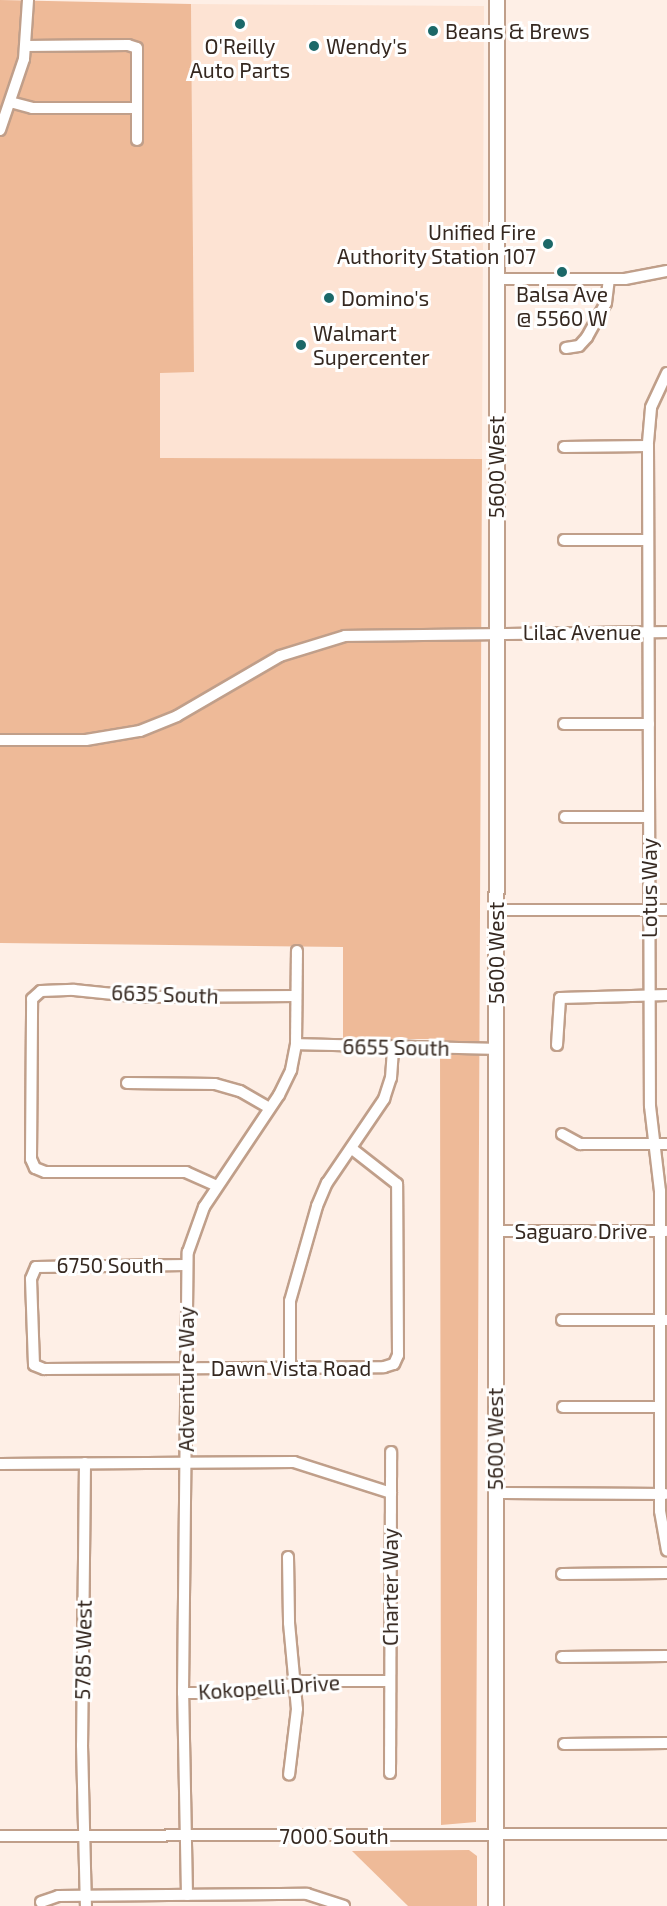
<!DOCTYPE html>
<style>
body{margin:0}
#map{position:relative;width:667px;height:1906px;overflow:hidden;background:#feefe6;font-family:"Exo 2",sans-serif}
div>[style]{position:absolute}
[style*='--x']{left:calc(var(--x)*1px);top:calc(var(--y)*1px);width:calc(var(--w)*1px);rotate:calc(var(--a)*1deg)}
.built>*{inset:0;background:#fde3d3}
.green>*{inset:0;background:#eeba98}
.roads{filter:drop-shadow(2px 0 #c09f8a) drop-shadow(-2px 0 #c09f8a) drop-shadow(0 2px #c09f8a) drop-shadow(0 -2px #c09f8a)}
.minor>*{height:10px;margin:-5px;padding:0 5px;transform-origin:5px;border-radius:5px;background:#fff}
.major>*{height:14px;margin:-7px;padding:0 7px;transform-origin:7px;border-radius:7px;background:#fff}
.dots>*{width:16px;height:16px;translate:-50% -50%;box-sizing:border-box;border:3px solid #fff;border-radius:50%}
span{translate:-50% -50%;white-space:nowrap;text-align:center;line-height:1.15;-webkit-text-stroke:6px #fff;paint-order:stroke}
.poi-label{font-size:21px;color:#352820}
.left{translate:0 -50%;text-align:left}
.right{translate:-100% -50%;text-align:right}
.street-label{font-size:21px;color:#352820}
</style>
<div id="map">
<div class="built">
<div style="clip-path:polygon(191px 4px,484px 6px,482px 459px,160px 458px,160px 372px,194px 372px)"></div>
</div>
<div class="green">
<div style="clip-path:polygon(0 0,191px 4px,194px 372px,160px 373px,160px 458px,482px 459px,476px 1822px,441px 1825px,440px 1039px,343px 1039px,343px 947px,0 943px)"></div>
<div style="clip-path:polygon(469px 1850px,477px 1856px,477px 1906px,408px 1906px,352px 1851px)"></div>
</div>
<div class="roads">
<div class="minor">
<div style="--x:26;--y:46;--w:102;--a:-0.6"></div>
<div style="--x:128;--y:45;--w:9;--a:18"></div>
<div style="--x:137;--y:48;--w:92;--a:90"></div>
<div style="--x:10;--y:102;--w:23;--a:15"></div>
<div style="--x:32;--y:108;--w:105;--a:0"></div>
<div style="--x:0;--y:130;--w:75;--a:-71.3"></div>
<div style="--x:24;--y:59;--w:59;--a:-86.1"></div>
<div style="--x:496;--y:279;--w:129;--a:0"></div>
<div style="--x:625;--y:279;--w:43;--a:-10.8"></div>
<div style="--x:566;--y:348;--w:13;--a:-9"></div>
<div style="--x:579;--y:346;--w:12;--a:-48"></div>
<div style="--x:587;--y:337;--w:39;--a:-61"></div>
<div style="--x:606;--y:303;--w:24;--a:-83"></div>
<div style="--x:667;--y:373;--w:38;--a:115"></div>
<div style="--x:651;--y:408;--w:38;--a:95"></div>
<div style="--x:648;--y:446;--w:660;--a:89.83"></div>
<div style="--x:650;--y:1106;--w:86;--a:83.3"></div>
<div style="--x:660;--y:1191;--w:320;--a:90"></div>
<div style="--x:660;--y:1511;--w:40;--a:80"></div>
<div style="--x:564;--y:447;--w:84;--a:-0.7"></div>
<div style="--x:564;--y:540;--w:84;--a:0"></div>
<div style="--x:564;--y:724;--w:85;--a:0"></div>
<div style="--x:0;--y:740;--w:86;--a:0"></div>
<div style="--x:86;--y:740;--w:55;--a:-9.5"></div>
<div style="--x:140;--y:731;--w:40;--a:-22"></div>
<div style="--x:177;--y:716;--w:119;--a:-30.2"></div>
<div style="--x:280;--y:656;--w:68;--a:-17.1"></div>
<div style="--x:345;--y:636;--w:322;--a:-0.7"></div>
<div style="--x:565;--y:817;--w:84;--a:0"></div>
<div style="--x:496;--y:910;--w:171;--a:0"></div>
<div style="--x:296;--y:1044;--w:200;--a:1.4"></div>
<div style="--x:557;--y:1045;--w:47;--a:-86.3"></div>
<div style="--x:560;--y:998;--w:107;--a:-1.6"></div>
<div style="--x:127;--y:1083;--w:88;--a:0.7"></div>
<div style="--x:215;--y:1084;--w:26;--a:16"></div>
<div style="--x:240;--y:1091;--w:34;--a:30"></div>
<div style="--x:562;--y:1134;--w:21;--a:29"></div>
<div style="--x:580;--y:1144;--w:87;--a:0"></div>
<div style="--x:217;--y:1186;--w:34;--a:-156"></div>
<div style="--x:186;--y:1172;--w:141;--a:180"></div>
<div style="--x:45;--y:1172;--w:11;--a:-158"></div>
<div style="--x:35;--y:1168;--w:10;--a:-114"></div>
<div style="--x:31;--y:1159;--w:160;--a:-89.6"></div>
<div style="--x:32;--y:999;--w:12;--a:-42"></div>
<div style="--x:41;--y:991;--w:33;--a:-2"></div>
<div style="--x:74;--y:990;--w:69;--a:5.8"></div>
<div style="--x:143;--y:997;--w:153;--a:-0.4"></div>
<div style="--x:495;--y:1231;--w:171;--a:0"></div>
<div style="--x:186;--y:1265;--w:150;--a:179.2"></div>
<div style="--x:36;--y:1267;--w:13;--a:113"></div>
<div style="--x:31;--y:1279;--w:86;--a:88"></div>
<div style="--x:34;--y:1365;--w:11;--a:22"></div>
<div style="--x:44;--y:1369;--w:340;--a:-0.3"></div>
<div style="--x:384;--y:1367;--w:10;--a:-17"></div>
<div style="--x:394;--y:1364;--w:10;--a:-66"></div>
<div style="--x:398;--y:1355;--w:171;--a:-90.3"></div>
<div style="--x:397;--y:1184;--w:58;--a:-142"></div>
<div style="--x:562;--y:1320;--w:105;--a:0"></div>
<div style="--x:290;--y:1368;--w:67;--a:-90"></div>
<div style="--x:290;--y:1301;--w:99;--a:-74.1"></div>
<div style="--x:317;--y:1206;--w:25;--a:-67"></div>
<div style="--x:327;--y:1183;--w:102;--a:-55.8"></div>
<div style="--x:384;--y:1099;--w:22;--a:-72"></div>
<div style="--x:391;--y:1078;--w:32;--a:-86"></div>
<div style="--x:563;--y:1407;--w:97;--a:0"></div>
<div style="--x:85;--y:1463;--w:282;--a:90.6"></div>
<div style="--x:82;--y:1745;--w:161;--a:88.6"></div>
<div style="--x:0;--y:1464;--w:294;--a:-0.4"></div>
<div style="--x:294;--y:1462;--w:102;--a:17.7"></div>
<div style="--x:495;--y:1493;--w:170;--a:0.3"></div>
<div style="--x:288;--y:1557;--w:66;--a:89.1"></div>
<div style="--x:289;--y:1623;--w:86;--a:84.7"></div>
<div style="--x:297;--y:1709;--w:66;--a:96.9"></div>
<div style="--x:562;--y:1574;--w:105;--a:-0.5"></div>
<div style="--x:562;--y:1657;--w:105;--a:-0.5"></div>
<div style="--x:183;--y:1693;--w:70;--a:0"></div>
<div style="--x:253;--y:1693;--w:51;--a:-13.5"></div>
<div style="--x:303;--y:1681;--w:87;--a:0"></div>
<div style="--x:564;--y:1744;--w:103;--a:-0.6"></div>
<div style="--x:390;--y:1773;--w:321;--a:-89.8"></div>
<div style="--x:0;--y:1836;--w:667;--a:-0.17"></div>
<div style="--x:187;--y:1895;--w:202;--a:-91.1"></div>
<div style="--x:183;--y:1693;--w:441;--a:-89.4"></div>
<div style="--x:188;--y:1252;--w:48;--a:-70.4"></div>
<div style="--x:204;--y:1207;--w:135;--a:-56.2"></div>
<div style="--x:279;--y:1095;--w:28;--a:-64"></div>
<div style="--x:291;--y:1070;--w:26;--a:-79"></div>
<div style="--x:296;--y:1044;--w:93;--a:-89.4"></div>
<div style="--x:41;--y:1902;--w:18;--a:-19"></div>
<div style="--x:58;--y:1896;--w:249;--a:-0.5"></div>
<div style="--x:307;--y:1894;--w:39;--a:18"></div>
</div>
<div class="major">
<div style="--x:496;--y:1906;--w:1906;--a:-89.97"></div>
</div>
</div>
<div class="dots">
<div style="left:240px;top:24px;background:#1b6868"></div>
<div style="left:433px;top:31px;background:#1b6868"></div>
<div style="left:314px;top:46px;background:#1b6868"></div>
<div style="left:548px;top:244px;background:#1b6868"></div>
<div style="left:562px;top:272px;background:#1b6868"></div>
<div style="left:329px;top:298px;background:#1b6868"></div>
<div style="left:301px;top:345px;background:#1b6868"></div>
</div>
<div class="poi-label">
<span class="left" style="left:445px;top:31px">Beans &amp; Brews</span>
<span style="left:240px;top:58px">O'Reilly<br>Auto Parts</span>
<span class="left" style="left:326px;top:46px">Wendy's</span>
<span class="right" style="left:536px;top:244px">Unified Fire<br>Authority Station 107</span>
<span style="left:562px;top:306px">Balsa Ave<br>@ 5560 W</span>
<span class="left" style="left:341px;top:298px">Domino's</span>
<span class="left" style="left:313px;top:345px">Walmart<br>Supercenter</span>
</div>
<div class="street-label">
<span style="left:496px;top:467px;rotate:-90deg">5600 West</span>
<span style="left:582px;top:632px">Lilac Avenue</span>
<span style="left:649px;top:888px;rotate:-90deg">Lotus Way</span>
<span style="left:496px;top:953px;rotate:-90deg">5600 West</span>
<span style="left:165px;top:994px;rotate:2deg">6635 South</span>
<span style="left:396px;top:1047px;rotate:1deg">6655 South</span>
<span style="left:581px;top:1231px">Saguaro Drive</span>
<span style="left:110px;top:1265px">6750 South</span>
<span style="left:291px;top:1368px">Dawn Vista Road</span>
<span style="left:186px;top:1379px;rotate:-90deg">Adventure Way</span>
<span style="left:495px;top:1439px;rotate:-90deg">5600 West</span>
<span style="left:390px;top:1587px;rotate:-90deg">Charter Way</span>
<span style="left:83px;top:1650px;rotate:-89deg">5785 West</span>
<span style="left:269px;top:1687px;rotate:-4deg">Kokopelli Drive</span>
<span style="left:334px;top:1836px">7000 South</span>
</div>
</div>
